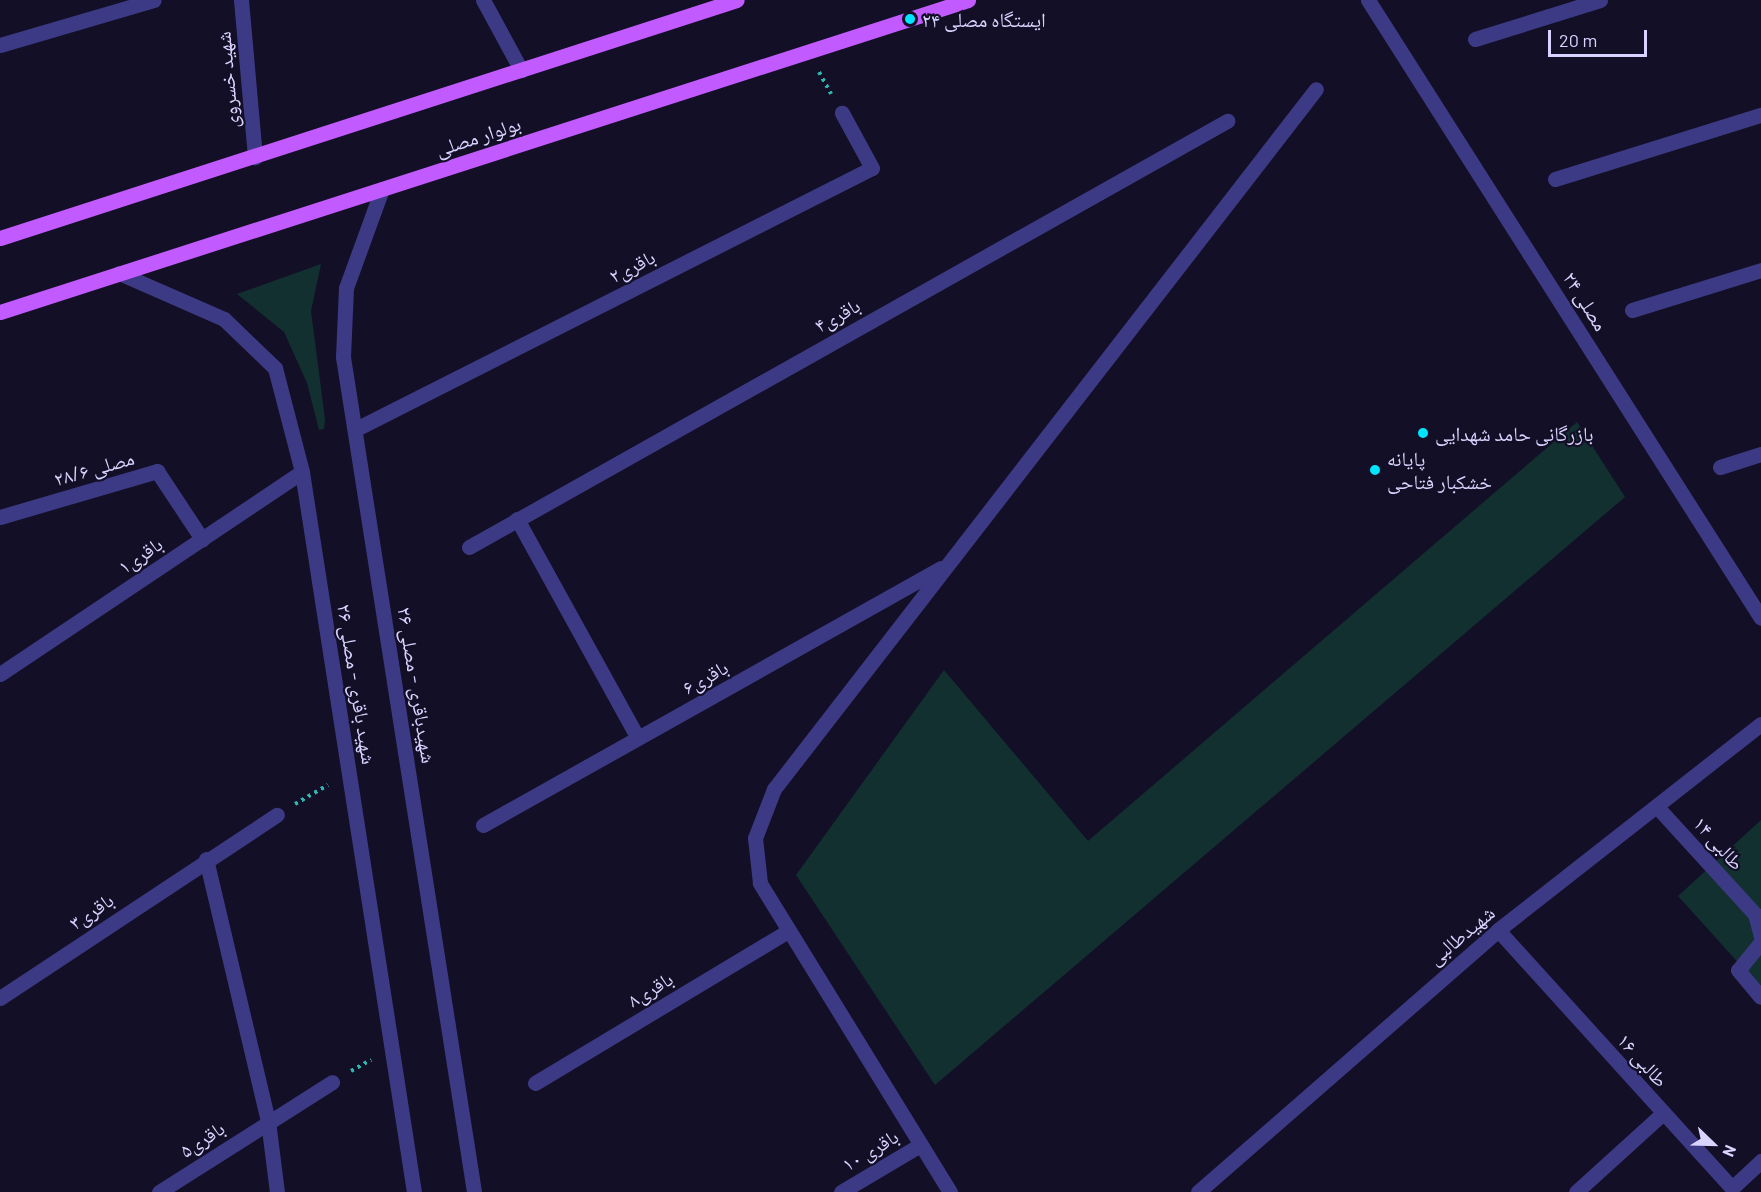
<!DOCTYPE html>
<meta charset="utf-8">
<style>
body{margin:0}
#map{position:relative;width:1761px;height:1192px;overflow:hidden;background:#130f26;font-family:Barlow,"Noto Naskh Arabic",sans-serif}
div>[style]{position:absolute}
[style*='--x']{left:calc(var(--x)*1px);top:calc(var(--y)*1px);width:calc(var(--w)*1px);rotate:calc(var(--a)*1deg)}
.green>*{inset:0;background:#12302f}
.path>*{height:4px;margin-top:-2px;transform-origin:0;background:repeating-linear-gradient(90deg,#2fb8b0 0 3px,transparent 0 7.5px)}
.minor>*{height:15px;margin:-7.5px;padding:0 7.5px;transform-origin:7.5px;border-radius:7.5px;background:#3d3a85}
.major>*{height:15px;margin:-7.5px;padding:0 7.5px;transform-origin:7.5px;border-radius:7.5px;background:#c25bff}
.dots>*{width:16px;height:16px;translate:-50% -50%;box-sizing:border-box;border:3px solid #130f26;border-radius:50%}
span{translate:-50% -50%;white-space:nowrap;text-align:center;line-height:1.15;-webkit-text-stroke:4.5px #130f26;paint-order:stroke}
.poi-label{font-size:20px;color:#d9d4ff}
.left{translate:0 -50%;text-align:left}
.street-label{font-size:20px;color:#d9d4ff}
.north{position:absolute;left:1683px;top:1114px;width:60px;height:60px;-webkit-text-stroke:4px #130f26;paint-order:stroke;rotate:113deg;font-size:16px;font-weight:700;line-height:24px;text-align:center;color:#d9d4ff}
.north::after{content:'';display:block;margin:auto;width:21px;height:27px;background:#d9d4ff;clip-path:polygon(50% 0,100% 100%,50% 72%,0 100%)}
.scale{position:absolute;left:1548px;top:30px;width:99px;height:27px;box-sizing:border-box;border:3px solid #d9d4ff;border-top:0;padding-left:8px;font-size:18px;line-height:21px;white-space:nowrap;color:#d9d4ff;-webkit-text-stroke:4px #130f26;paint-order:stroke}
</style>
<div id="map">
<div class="green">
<div style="clip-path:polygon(321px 264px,311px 311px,325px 419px,324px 429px,319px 430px,307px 383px,284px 332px,237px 294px)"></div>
<div style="clip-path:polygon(1577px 422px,1625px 497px,935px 1085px,796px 875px,944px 670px,1088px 841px)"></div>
<div style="clip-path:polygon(1761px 820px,1761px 988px,1678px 896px)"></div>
</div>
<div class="path">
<div style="--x:819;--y:72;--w:25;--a:61"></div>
<div style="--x:295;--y:804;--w:38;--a:-30"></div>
<div style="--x:351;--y:1071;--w:23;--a:-29"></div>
</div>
<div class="minor">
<div style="--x:241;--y:0;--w:158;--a:84.9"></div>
<div style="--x:483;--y:0;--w:80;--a:61.5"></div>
<div style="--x:1368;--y:0;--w:732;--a:57.55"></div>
<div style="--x:1475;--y:39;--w:131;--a:-17.3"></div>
<div style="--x:0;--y:45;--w:160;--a:-16.3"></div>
<div style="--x:1555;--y:179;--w:216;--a:-17.3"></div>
<div style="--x:382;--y:189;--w:105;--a:110"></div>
<div style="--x:346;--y:288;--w:69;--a:92.5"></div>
<div style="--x:343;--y:357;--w:845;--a:81.08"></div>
<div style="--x:119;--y:273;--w:115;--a:23.7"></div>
<div style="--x:224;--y:319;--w:71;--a:43.9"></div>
<div style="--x:275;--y:368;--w:107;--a:75.4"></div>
<div style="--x:302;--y:472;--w:729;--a:81.16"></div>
<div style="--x:1632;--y:310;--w:135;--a:-17.2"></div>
<div style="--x:356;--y:429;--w:578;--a:-26.83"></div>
<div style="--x:872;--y:168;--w:63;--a:-118.6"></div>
<div style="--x:1720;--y:467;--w:43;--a:-17.6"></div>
<div style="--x:0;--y:517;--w:164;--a:-16.3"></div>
<div style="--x:157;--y:471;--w:82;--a:56.5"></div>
<div style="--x:517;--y:519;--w:250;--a:61.1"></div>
<div style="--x:469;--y:547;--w:870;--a:-29.34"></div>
<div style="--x:0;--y:674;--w:363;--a:-33.8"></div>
<div style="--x:1659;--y:809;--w:142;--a:47.6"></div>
<div style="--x:1755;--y:914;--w:24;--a:75"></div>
<div style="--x:483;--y:825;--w:525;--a:-29.3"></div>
<div style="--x:206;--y:859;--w:269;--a:76.7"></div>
<div style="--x:268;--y:1121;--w:72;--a:82.8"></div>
<div style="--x:1498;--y:930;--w:348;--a:47.8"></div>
<div style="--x:1732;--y:1188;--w:40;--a:-43"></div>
<div style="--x:1761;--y:942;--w:36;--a:129"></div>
<div style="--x:1738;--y:970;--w:35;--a:50"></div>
<div style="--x:0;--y:998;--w:332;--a:-33.5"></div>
<div style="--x:535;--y:1083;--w:295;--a:-31"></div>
<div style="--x:159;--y:1192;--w:205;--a:-32.4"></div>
<div style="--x:841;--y:1192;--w:92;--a:-30.7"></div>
<div style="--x:950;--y:1192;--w:363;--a:-121.6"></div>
<div style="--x:760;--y:883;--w:45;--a:-96.3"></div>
<div style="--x:755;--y:838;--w:53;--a:-68.8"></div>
<div style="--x:774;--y:789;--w:885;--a:-52.25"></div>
<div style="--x:1198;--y:1192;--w:398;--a:-41.1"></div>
<div style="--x:1498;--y:930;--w:334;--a:-38.1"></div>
<div style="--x:1576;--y:1192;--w:118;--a:-42.2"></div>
</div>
<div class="major">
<div style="--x:0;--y:238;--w:774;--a:-17.9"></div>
<div style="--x:0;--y:312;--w:1017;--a:-17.86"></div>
</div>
<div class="dots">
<div style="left:910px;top:19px;background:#00e5ff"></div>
<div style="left:1423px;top:433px;background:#00e5ff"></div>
<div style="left:1375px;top:470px;background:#00e5ff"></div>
</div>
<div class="poi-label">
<span class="left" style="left:922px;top:19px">ایستگاه مصلی ۲۴</span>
<span class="left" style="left:1435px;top:433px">بازرگانی حامد شهدایی</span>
<span class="left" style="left:1387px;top:470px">پایانه<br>خشکبار فتاحی</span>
</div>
<div class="street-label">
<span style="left:227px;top:80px;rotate:-95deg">شهید خسروی</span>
<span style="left:478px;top:136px;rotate:-18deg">بولوار مصلی</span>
<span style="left:632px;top:266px;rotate:-27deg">باقری۲</span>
<span style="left:1586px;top:301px;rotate:58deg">مصلی ۲۴</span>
<span style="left:837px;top:315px;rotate:-29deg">باقری۴</span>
<span style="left:94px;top:468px;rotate:-16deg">مصلی ۲۸/۶</span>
<span style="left:140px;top:555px;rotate:-34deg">باقری۱</span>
<span style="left:705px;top:677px;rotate:-29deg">باقری۶</span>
<span style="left:357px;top:684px;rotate:81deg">شهید باقری - مصلی ۲۶</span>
<span style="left:417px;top:685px;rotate:81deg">شهیدباقری - مصلی ۲۶</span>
<span style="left:1719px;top:843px;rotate:48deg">طالبی ۱۴</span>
<span style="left:91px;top:911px;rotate:-34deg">باقری۳</span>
<span style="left:1461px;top:935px;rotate:-40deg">شهیدطالبی</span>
<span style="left:650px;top:989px;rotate:-31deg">باقری۸</span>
<span style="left:1643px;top:1060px;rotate:48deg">طالبی ۱۶</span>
<span style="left:202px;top:1139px;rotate:-33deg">باقری۵</span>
<span style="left:870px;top:1150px;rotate:-31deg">باقری ۱۰</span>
</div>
<div class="north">N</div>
<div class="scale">20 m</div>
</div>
